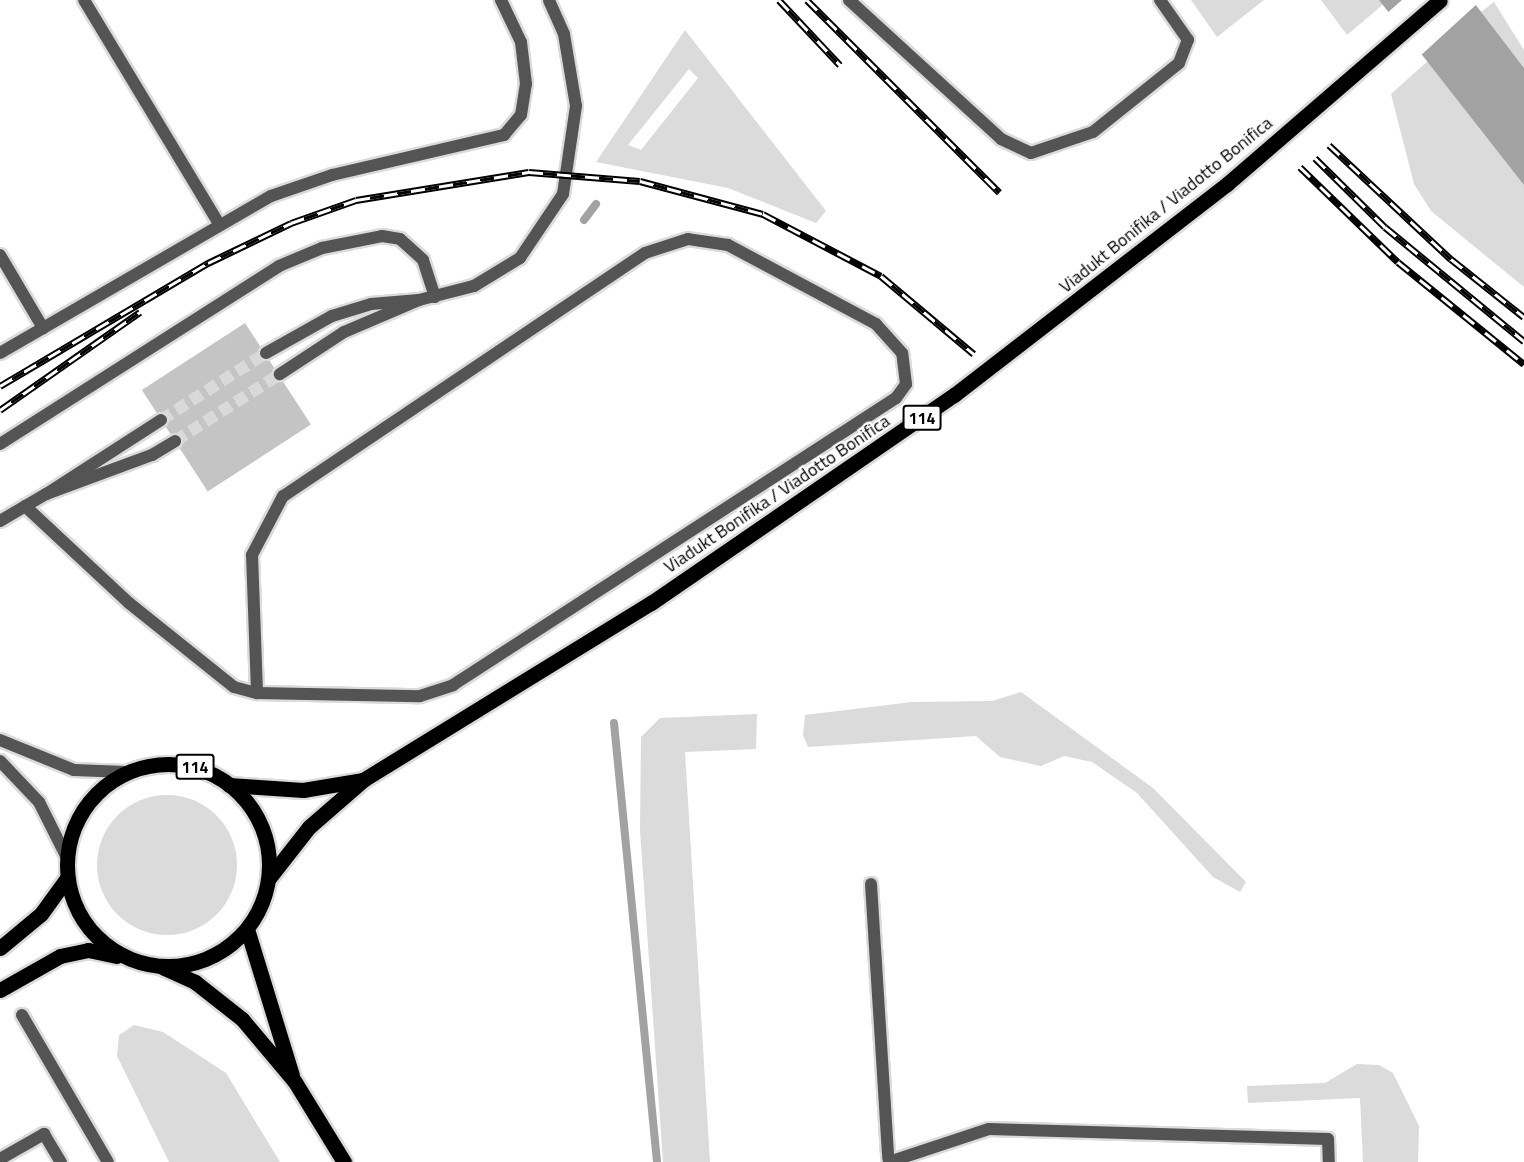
<!DOCTYPE html>
<style>
body{margin:0}
#map{position:relative;width:1524px;height:1162px;overflow:hidden;background:#fff;font-family:"Titillium Web",sans-serif}
div>[style]{position:absolute}
[style*='--x']{left:calc(var(--x)*1px);top:calc(var(--y)*1px);width:calc(var(--w)*1px);rotate:calc(var(--a)*1deg)}
.green>*{inset:0;background:#dbdbdb}
.round{border-radius:50%}
.water>*{inset:0;background:#a2a2a2}
.pier>*{inset:0;background:#fff}
.stream>*{height:8px;margin:-4px;padding:0 4px;transform-origin:4px;border-radius:4px;background:#a2a2a2}
.building>*{inset:0;background:#c4c4c4;transform-origin:0 0}
.street-tunnel>*{height:12px;margin-top:-6px;transform-origin:0;background:repeating-linear-gradient(90deg,#d9d9d9 0 12px,transparent 0 18px)}
.roads{filter:drop-shadow(2px 0 #dbdbdb) drop-shadow(-2px 0 #dbdbdb) drop-shadow(0 2px #dbdbdb) drop-shadow(0 -2px #dbdbdb)}
.lane>*{height:12px;margin:-6px;padding:0 6px;transform-origin:6px;border-radius:6px;background:#545454}
.street>*{height:12px;margin:-6px;padding:0 6px;transform-origin:6px;border-radius:6px;background:#545454}
.primary>*{height:15px;margin:-7.5px;padding:0 7.5px;transform-origin:7.5px;border-radius:7.5px;background:#000}
.primary>.ring{margin:-7.5px;padding:0;box-sizing:content-box;background:none;border:15px solid #000;border-radius:50%}
.rail>*{height:7px;margin-top:-3.5px;transform-origin:0;background:repeating-linear-gradient(90deg,#fff 0 14px,#000 0 28px);box-sizing:border-box;border-block:2px solid #000}
span{translate:-50% -50%;white-space:nowrap;text-align:center;line-height:1.15;-webkit-text-stroke:4.5px #fff;paint-order:stroke}
.shield-label span{padding:2px 4px;background:#fff;border:2px solid;border-radius:4px;-webkit-text-stroke-width:0}
.shield-label{font-size:16px;color:#000;font-weight:700}
.street-label{font-size:18px;color:#000}
</style>
<div id="map">
<div class="green">
<div style="clip-path:polygon(1191px 0,1264px 0,1217px 37px)"></div>
<div style="clip-path:polygon(1321px 0,1385px 0,1386px 2px,1347px 35px)"></div>
<div style="clip-path:polygon(1494px 2px,1524px 50px,1524px 68px,1481px 12px)"></div>
<div style="clip-path:polygon(evenodd,685px 30px,826px 211px,816px 223px,728px 188px,596px 162px,685px 30px,689px 69px,698px 78px,641px 150px,628px 145px,689px 69px)"></div>
<div style="clip-path:polygon(1431px 58px,1524px 180px,1524px 287px,1431px 211px,1414px 184px,1391px 94px)"></div>
<div style="clip-path:polygon(1021px 692px,1153px 788px,1246px 882px,1240px 892px,1213px 877px,1137px 793px,1092px 762px,1064px 756px,1041px 766px,1000px 757px,976px 736px,808px 747px,803px 735px,805px 715px,912px 702px,992px 701px)"></div>
<div style="clip-path:polygon(757px 714px,756px 749px,685px 752px,710px 1162px,663px 1162px,640px 830px,641px 737px,660px 718px)"></div>
<div class="round" style="left:97px;top:795px;width:140px;height:140px"></div>
<div style="clip-path:polygon(134px 1025px,163px 1032px,226px 1073px,280px 1162px,169px 1162px,117px 1056px,119px 1035px)"></div>
<div style="clip-path:polygon(1357px 1064px,1379px 1065px,1393px 1073px,1419px 1126px,1418px 1162px,1363px 1162px,1360px 1098px,1248px 1103px,1247px 1086px,1325px 1083px)"></div>
</div>
<div class="water">
<div style="clip-path:polygon(1379px 0,1472px 0,1524px 68px,1524px 185px)"></div>
</div>
<div class="pier">
<div style="clip-path:polygon(1402px 0,1476px 0,1478px 3px,1419px 57px,1386px 14px)"></div>
</div>
<div class="stream">
<div style="--x:584;--y:220;--w:20;--a:-53"></div>
<div style="--x:614;--y:723;--w:441;--a:84.4"></div>
</div>
<div class="building">
<div style="left:245px;top:323px;width:121px;height:123px;rotate:57deg"></div>
</div>
<div class="street-tunnel">
<div style="--x:161;--y:420;--w:125;--a:-32.5"></div>
<div style="--x:175;--y:441;--w:125;--a:-32.5"></div>
</div>
<div class="roads">
<div class="lane">
<div style="--x:84;--y:0;--w:262;--a:58.9"></div>
<div style="--x:849;--y:0;--w:206;--a:42.4"></div>
<div style="--x:1001;--y:139;--w:33;--a:25"></div>
<div style="--x:1031;--y:153;--w:65;--a:-18.7"></div>
<div style="--x:1093;--y:132;--w:110;--a:-38.7"></div>
<div style="--x:1179;--y:63;--w:25;--a:-69"></div>
<div style="--x:1188;--y:40;--w:49;--a:-125"></div>
<div style="--x:0;--y:255;--w:85;--a:59.5"></div>
<div style="--x:0;--y:353;--w:313;--a:-30.1"></div>
<div style="--x:271;--y:196;--w:65;--a:-19"></div>
<div style="--x:332;--y:175;--w:177;--a:-13.1"></div>
<div style="--x:504;--y:135;--w:26;--a:-50"></div>
<div style="--x:521;--y:115;--w:31;--a:-81"></div>
<div style="--x:526;--y:84;--w:42;--a:-96.8"></div>
<div style="--x:521;--y:42;--w:47;--a:-115.5"></div>
<div style="--x:0;--y:444;--w:331;--a:-32.5"></div>
<div style="--x:279;--y:266;--w:47;--a:-22.7"></div>
<div style="--x:322;--y:248;--w:61;--a:-11.3"></div>
<div style="--x:382;--y:236;--w:18;--a:9"></div>
<div style="--x:400;--y:239;--w:31;--a:42"></div>
<div style="--x:423;--y:260;--w:39;--a:72"></div>
<div style="--x:25;--y:506;--w:142;--a:43"></div>
<div style="--x:129;--y:603;--w:134;--a:38.7"></div>
<div style="--x:234;--y:687;--w:24;--a:15"></div>
<div style="--x:257;--y:693;--w:163;--a:1.1"></div>
<div style="--x:420;--y:696;--w:35;--a:-18"></div>
<div style="--x:453;--y:685;--w:528;--a:-32.94"></div>
<div style="--x:896;--y:398;--w:17;--a:-54"></div>
<div style="--x:906;--y:384;--w:31;--a:-97"></div>
<div style="--x:902;--y:353;--w:39;--a:-132"></div>
<div style="--x:876;--y:324;--w:168;--a:-151.9"></div>
<div style="--x:728;--y:245;--w:40;--a:-171.5"></div>
<div style="--x:688;--y:239;--w:45;--a:162"></div>
<div style="--x:645;--y:253;--w:436;--a:146.1"></div>
<div style="--x:283;--y:496;--w:67;--a:117.7"></div>
<div style="--x:252;--y:555;--w:138;--a:87.9"></div>
<div style="--x:871;--y:884;--w:275;--a:86.4"></div>
<div style="--x:22;--y:1015;--w:170;--a:59.7"></div>
<div style="--x:0;--y:1159;--w:51;--a:-29.6"></div>
<div style="--x:44;--y:1134;--w:33;--a:59"></div>
<div style="--x:889;--y:1162;--w:105;--a:-18.3"></div>
<div style="--x:989;--y:1129;--w:339;--a:1.7"></div>
<div style="--x:1328;--y:1139;--w:23;--a:88"></div>
</div>
<div class="street">
<div style="--x:419;--y:300;--w:57;--a:-14.3"></div>
<div style="--x:474;--y:286;--w:54;--a:-31.3"></div>
<div style="--x:520;--y:258;--w:77;--a:-56.1"></div>
<div style="--x:563;--y:194;--w:89;--a:-81.6"></div>
<div style="--x:576;--y:106;--w:73;--a:-99.5"></div>
<div style="--x:564;--y:34;--w:37;--a:-114"></div>
<div style="--x:266;--y:353;--w:76;--a:-29.3"></div>
<div style="--x:332;--y:316;--w:41;--a:-17.1"></div>
<div style="--x:371;--y:304;--w:48;--a:-4.8"></div>
<div style="--x:419;--y:300;--w:82;--a:156.9"></div>
<div style="--x:344;--y:332;--w:77;--a:146.7"></div>
<div style="--x:161;--y:420;--w:137;--a:147.2"></div>
<div style="--x:46;--y:494;--w:113;--a:-20.2"></div>
<div style="--x:152;--y:455;--w:27;--a:-31"></div>
<div style="--x:0;--y:521;--w:53;--a:-30.4"></div>
<div style="--x:0;--y:740;--w:80;--a:22.1"></div>
<div style="--x:74;--y:770;--w:52;--a:2.2"></div>
<div style="--x:0;--y:761;--w:57;--a:46.4"></div>
<div style="--x:39;--y:802;--w:60;--a:63.4"></div>
</div>
<div class="primary">
<div class="ring" style="left:67px;top:764px;width:187px;height:187px"></div>
<div style="--x:229;--y:785;--w:74;--a:3.9"></div>
<div style="--x:303;--y:790;--w:61;--a:-9.5"></div>
<div style="--x:269;--y:878;--w:65;--a:-51.9"></div>
<div style="--x:309;--y:827;--w:72;--a:-41"></div>
<div style="--x:363;--y:780;--w:338;--a:-31.6"></div>
<div style="--x:651;--y:603;--w:368;--a:-34.5"></div>
<div style="--x:954;--y:395;--w:345;--a:-37.7"></div>
<div style="--x:1227;--y:184;--w:281;--a:-40.8"></div>
<div style="--x:247;--y:929;--w:153;--a:72.9"></div>
<div style="--x:0;--y:948;--w:53;--a:-39.7"></div>
<div style="--x:41;--y:914;--w:44;--a:-54.2"></div>
<div style="--x:164;--y:968;--w:34;--a:24"></div>
<div style="--x:195;--y:982;--w:60;--a:38.2"></div>
<div style="--x:242;--y:1019;--w:82;--a:49.9"></div>
<div style="--x:295;--y:1082;--w:94;--a:58.5"></div>
<div style="--x:0;--y:990;--w:69;--a:-29.5"></div>
<div style="--x:60;--y:956;--w:29;--a:-12"></div>
<div style="--x:88;--y:950;--w:29;--a:12"></div>
</div>
</div>
<div class="rail">
<div style="--x:779;--y:0;--w:89;--a:46.8"></div>
<div style="--x:807;--y:0;--w:272;--a:45"></div>
<div style="--x:1329;--y:145;--w:167;--a:43.1"></div>
<div style="--x:1451;--y:259;--w:93;--a:38.5"></div>
<div style="--x:1315;--y:158;--w:98;--a:44.6"></div>
<div style="--x:1385;--y:227;--w:180;--a:39.4"></div>
<div style="--x:1300;--y:167;--w:136;--a:44.1"></div>
<div style="--x:1398;--y:262;--w:162;--a:39"></div>
<div style="--x:0;--y:386;--w:242;--a:-30.6"></div>
<div style="--x:208;--y:263;--w:92;--a:-25.7"></div>
<div style="--x:291;--y:223;--w:69;--a:-19.5"></div>
<div style="--x:356;--y:200;--w:175;--a:-9.2"></div>
<div style="--x:529;--y:172;--w:111;--a:4.6"></div>
<div style="--x:640;--y:181;--w:127;--a:15"></div>
<div style="--x:763;--y:214;--w:133;--a:27.7"></div>
<div style="--x:881;--y:276;--w:121;--a:40"></div>
<div style="--x:0;--y:410;--w:171;--a:-35"></div>
</div>
<div class="shield-label">
<span style="left:922px;top:418px">114</span>
<span style="left:195px;top:767px">114</span>
</div>
<div class="street-label">
<span style="left:1166px;top:205px;rotate:-39deg">Viadukt Bonifika / Viadotto Bonifica</span>
<span style="left:777px;top:494px;rotate:-34deg">Viadukt Bonifika / Viadotto Bonifica</span>
</div>
</div>
